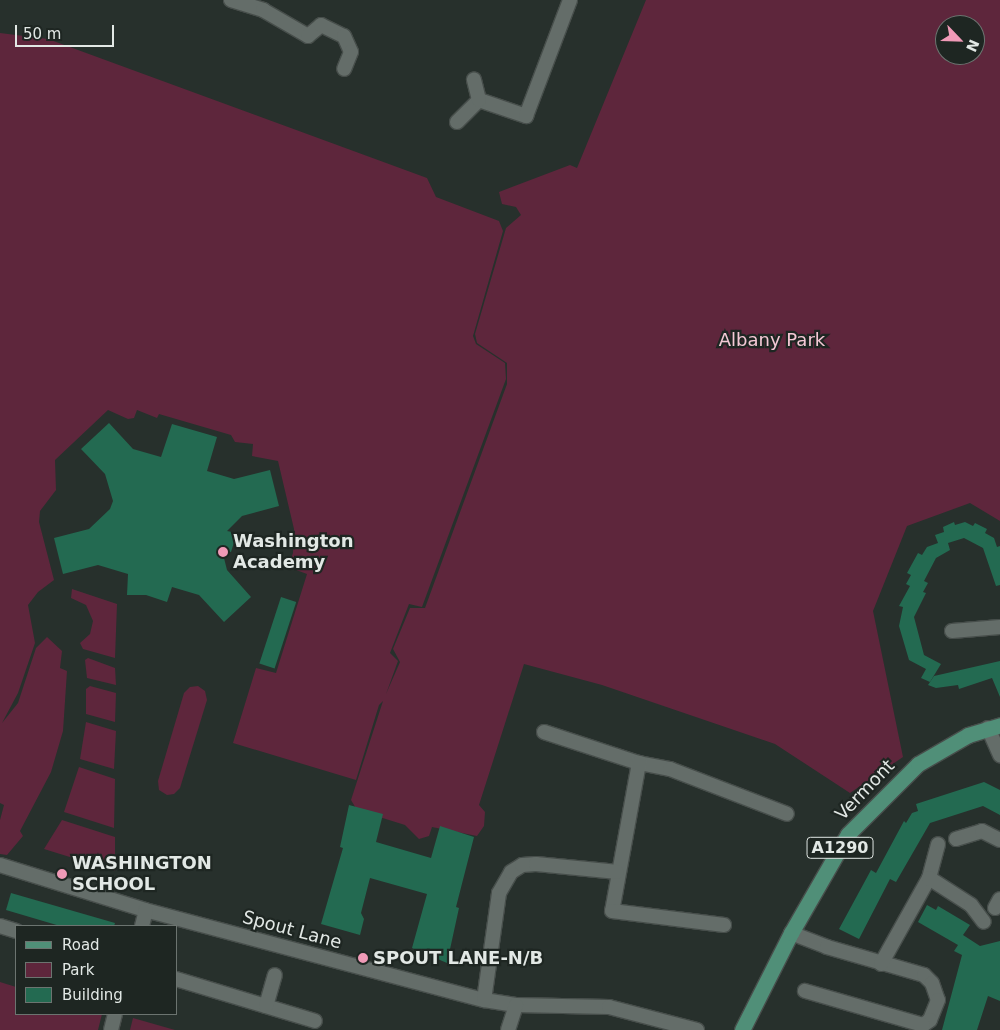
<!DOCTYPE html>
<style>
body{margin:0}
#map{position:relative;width:1000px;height:1030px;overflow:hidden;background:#27302c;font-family:"DejaVu Sans",sans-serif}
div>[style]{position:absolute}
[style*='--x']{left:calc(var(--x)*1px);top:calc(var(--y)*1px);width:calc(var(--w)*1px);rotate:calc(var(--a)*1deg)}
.green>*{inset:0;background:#5e263c}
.building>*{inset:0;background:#236a51;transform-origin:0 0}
.roads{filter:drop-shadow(1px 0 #474e4b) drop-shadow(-1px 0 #474e4b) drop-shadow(0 1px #474e4b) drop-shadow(0 -1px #474e4b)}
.minor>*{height:14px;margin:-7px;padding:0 7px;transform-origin:7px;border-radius:7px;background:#646d69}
.primary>*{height:15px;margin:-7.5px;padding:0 7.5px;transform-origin:7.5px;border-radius:7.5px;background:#508f78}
.dots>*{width:14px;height:14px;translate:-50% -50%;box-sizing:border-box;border:2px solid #1e2622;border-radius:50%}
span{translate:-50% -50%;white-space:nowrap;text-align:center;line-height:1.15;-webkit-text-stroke:4.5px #1e2622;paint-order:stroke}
.shield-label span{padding:1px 4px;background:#1e2622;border:1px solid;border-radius:4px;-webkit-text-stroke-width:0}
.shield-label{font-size:16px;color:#e2e8e5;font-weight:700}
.park-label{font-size:18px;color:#f4c8d5}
.poi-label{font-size:18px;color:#e2e8e5;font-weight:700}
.left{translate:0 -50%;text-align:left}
.street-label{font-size:18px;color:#e2e8e5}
.legend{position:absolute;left:15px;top:925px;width:162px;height:90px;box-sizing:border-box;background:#1e2622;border:1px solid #6c7470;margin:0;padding:6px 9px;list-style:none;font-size:15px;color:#e2e8e5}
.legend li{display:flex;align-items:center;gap:10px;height:25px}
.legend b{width:25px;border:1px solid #6c7470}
.north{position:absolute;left:935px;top:15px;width:50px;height:50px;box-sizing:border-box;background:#1e2622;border:1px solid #6c7470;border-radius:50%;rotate:114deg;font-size:14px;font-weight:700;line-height:20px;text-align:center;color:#e2e8e5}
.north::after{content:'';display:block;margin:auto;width:18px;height:22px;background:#f09ab7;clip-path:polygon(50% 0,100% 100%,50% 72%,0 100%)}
.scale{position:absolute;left:15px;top:25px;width:99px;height:22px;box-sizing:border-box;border:2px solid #e2e8e5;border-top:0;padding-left:6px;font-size:15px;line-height:18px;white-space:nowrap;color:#e2e8e5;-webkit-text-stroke:4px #1e2622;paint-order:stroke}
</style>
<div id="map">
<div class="green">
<div style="clip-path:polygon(evenodd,646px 0,1000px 0,1000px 521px,970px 503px,907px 526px,873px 611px,903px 757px,850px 793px,775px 744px,602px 685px,524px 664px,479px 805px,485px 812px,484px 826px,477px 836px,432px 827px,429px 836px,419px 839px,405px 825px,357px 810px,351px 800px,383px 701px,379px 705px,356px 780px,233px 743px,256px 668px,276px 673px,307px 574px,288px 567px,293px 553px,294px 529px,278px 461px,252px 456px,253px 444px,235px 442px,231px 435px,159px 414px,157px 418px,137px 410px,134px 418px,128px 419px,108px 410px,55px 460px,56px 490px,40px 511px,39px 522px,54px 580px,38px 592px,28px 605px,35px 643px,18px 693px,2px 723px,18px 703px,36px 648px,47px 637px,62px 651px,60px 668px,67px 671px,63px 731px,51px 772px,20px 831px,23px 836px,7px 855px,0 854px,0 820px,4px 805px,0 803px,0 33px,48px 39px,427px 178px,436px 197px,499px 221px,503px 231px,473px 336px,476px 344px,505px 363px,506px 379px,422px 607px,409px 604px,390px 653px,398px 661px,386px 694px,400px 662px,393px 649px,410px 608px,425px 608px,507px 384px,507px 363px,477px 343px,475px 334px,506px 228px,521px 215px,516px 207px,502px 204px,499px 192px,570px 165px,577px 168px,646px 0,945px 25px,975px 25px,975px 55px,945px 55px,945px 25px)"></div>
<div style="clip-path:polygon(72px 589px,117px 604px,115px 658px,83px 649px,80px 643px,90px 634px,93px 621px,86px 605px,71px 598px)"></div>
<div style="clip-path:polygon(88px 658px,115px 668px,116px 685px,87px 678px,85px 660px)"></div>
<div style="clip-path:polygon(90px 686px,116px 693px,115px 722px,86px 714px,86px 689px)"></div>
<div style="clip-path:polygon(198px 686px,205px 691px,207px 700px,180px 788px,174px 794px,167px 795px,159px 790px,158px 781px,184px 693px,190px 687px)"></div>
<div style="clip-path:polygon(86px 722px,116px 731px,114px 769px,80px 759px)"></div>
<div style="clip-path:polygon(79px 767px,115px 779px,114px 828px,64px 812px)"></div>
<div style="clip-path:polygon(62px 820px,115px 837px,115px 871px,44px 849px)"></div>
<div style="clip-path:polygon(0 982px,16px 987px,16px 1014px,102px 1014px,98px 1030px,0 1030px)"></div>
<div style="clip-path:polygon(133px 1018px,175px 1030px,130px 1030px)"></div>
</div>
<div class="building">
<div style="clip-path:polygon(109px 423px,133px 449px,161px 457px,172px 424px,217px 437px,207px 471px,234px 479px,270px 470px,279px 506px,242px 516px,227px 531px,237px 533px,231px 552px,222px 550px,227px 570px,251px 597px,224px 622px,199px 595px,172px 587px,167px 602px,146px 595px,127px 595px,128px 574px,98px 565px,63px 574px,54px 538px,89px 529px,110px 509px,113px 501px,105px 474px,81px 449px)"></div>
<div style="clip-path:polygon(954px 522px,955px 525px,965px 522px,973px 526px,975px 523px,987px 529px,985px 533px,994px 538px,997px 547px,1000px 546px,1000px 585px,996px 586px,983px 548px,964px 538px,948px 543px,950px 550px,936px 558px,924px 581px,928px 583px,923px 592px,926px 593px,914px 617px,924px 655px,941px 664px,930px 682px,921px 678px,926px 669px,909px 660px,899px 626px,903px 607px,899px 606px,910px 586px,906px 584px,911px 575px,907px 573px,918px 553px,922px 555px,927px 547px,938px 543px,935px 535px,944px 532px,943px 527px)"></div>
<div style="left:281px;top:597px;width:16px;height:70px;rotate:18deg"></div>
<div style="clip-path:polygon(1000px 661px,1000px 697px,992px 678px,959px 689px,958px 685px,936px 688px,928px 685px,934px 676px)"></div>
<div style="clip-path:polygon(984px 782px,1000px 790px,1000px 815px,983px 806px,930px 823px,896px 882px,890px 879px,859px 939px,839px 929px,871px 870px,876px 873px,904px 821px,906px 823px,912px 813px,918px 811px,916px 804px)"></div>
<div style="clip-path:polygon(349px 805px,383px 814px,376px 842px,431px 858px,440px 826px,474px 837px,456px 907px,459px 908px,447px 963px,412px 948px,427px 894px,370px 878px,361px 913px,364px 919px,360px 935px,321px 924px,343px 848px,340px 847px)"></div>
<div style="clip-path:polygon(11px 893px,115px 923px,114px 926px,60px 926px,6px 910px)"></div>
<div style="clip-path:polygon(927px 905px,936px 910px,938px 906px,970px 925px,963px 935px,980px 946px,1000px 941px,1000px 1001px,988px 996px,977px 1030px,942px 1030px,962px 955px,954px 951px,958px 945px,918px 922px)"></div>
</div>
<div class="roads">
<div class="minor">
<div style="--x:231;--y:0;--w:34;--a:17"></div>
<div style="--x:263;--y:10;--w:52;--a:30"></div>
<div style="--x:308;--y:36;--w:17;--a:-40"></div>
<div style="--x:321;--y:25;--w:25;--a:26"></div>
<div style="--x:344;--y:36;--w:17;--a:66"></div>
<div style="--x:351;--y:52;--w:18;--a:112"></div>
<div style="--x:479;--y:100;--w:50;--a:18.8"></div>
<div style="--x:526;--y:116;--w:124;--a:-69.2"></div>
<div style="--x:457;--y:122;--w:31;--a:-45"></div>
<div style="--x:479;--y:100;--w:21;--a:-104"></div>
<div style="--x:952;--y:631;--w:48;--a:-4.8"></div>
<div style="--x:988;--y:728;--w:30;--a:66"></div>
<div style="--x:544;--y:732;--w:100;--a:18.1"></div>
<div style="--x:639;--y:763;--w:32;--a:11"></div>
<div style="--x:670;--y:769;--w:125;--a:21"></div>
<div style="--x:639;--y:763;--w:150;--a:100.3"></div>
<div style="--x:612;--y:911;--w:113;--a:7.1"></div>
<div style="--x:956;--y:839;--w:27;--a:-17"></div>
<div style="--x:982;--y:831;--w:20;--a:27"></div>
<div style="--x:0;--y:865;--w:152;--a:17.2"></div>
<div style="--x:145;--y:910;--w:351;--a:14.9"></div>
<div style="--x:484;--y:1000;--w:32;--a:9"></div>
<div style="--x:516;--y:1005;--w:93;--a:1.2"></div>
<div style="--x:609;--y:1007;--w:91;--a:14.6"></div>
<div style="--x:929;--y:878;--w:35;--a:-75"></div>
<div style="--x:995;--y:908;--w:10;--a:-61"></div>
<div style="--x:0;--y:926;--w:17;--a:17"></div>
<div style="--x:142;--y:926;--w:16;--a:-76"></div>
<div style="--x:791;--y:933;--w:39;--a:21"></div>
<div style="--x:827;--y:947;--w:101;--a:16.1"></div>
<div style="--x:924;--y:975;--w:11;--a:45"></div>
<div style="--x:932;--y:983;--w:18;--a:71"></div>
<div style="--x:938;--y:1000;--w:22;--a:112"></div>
<div style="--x:930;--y:1020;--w:9;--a:144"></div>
<div style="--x:923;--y:1025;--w:123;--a:-163.9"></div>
<div style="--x:881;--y:964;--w:98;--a:-60.8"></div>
<div style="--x:929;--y:878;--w:50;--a:32.7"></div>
<div style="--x:971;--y:905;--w:21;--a:53"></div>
<div style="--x:176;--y:979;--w:145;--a:16.8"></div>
<div style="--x:484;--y:1000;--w:108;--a:-82"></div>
<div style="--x:499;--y:893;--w:24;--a:-60"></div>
<div style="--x:511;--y:872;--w:13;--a:-32"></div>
<div style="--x:522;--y:865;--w:14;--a:-4"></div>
<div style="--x:536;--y:864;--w:81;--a:5.6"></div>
<div style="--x:266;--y:1006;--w:32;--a:-74"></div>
<div style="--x:111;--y:1030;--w:16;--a:-76"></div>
<div style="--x:508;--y:1030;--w:26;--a:-72"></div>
</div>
<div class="primary">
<div style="--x:742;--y:1030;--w:109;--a:-63.2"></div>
<div style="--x:791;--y:933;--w:114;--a:-60.1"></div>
<div style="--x:848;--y:834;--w:99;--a:-45"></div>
<div style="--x:918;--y:764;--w:58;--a:-30.1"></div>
<div style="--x:968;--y:735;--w:34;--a:-17"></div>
</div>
</div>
<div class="dots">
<div style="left:223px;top:552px;background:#f09ab7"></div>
<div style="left:62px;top:874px;background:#f09ab7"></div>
<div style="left:363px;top:958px;background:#f09ab7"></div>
</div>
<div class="shield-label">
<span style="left:840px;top:848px">A1290</span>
</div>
<div class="park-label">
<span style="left:772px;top:340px">Albany Park</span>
</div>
<div class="poi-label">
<span class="left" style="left:233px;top:552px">Washington<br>Academy</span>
<span class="left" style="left:72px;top:874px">WASHINGTON<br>SCHOOL</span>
<span class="left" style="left:373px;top:958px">SPOUT LANE-N/B</span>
</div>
<div class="street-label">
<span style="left:865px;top:790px;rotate:-46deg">Vermont</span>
<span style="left:292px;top:930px;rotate:15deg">Spout Lane</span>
</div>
<ul class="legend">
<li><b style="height:6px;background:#508f78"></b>Road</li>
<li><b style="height:14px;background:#5e263c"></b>Park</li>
<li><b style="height:14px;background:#236a51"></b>Building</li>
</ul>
<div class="north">N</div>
<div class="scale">50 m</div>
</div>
